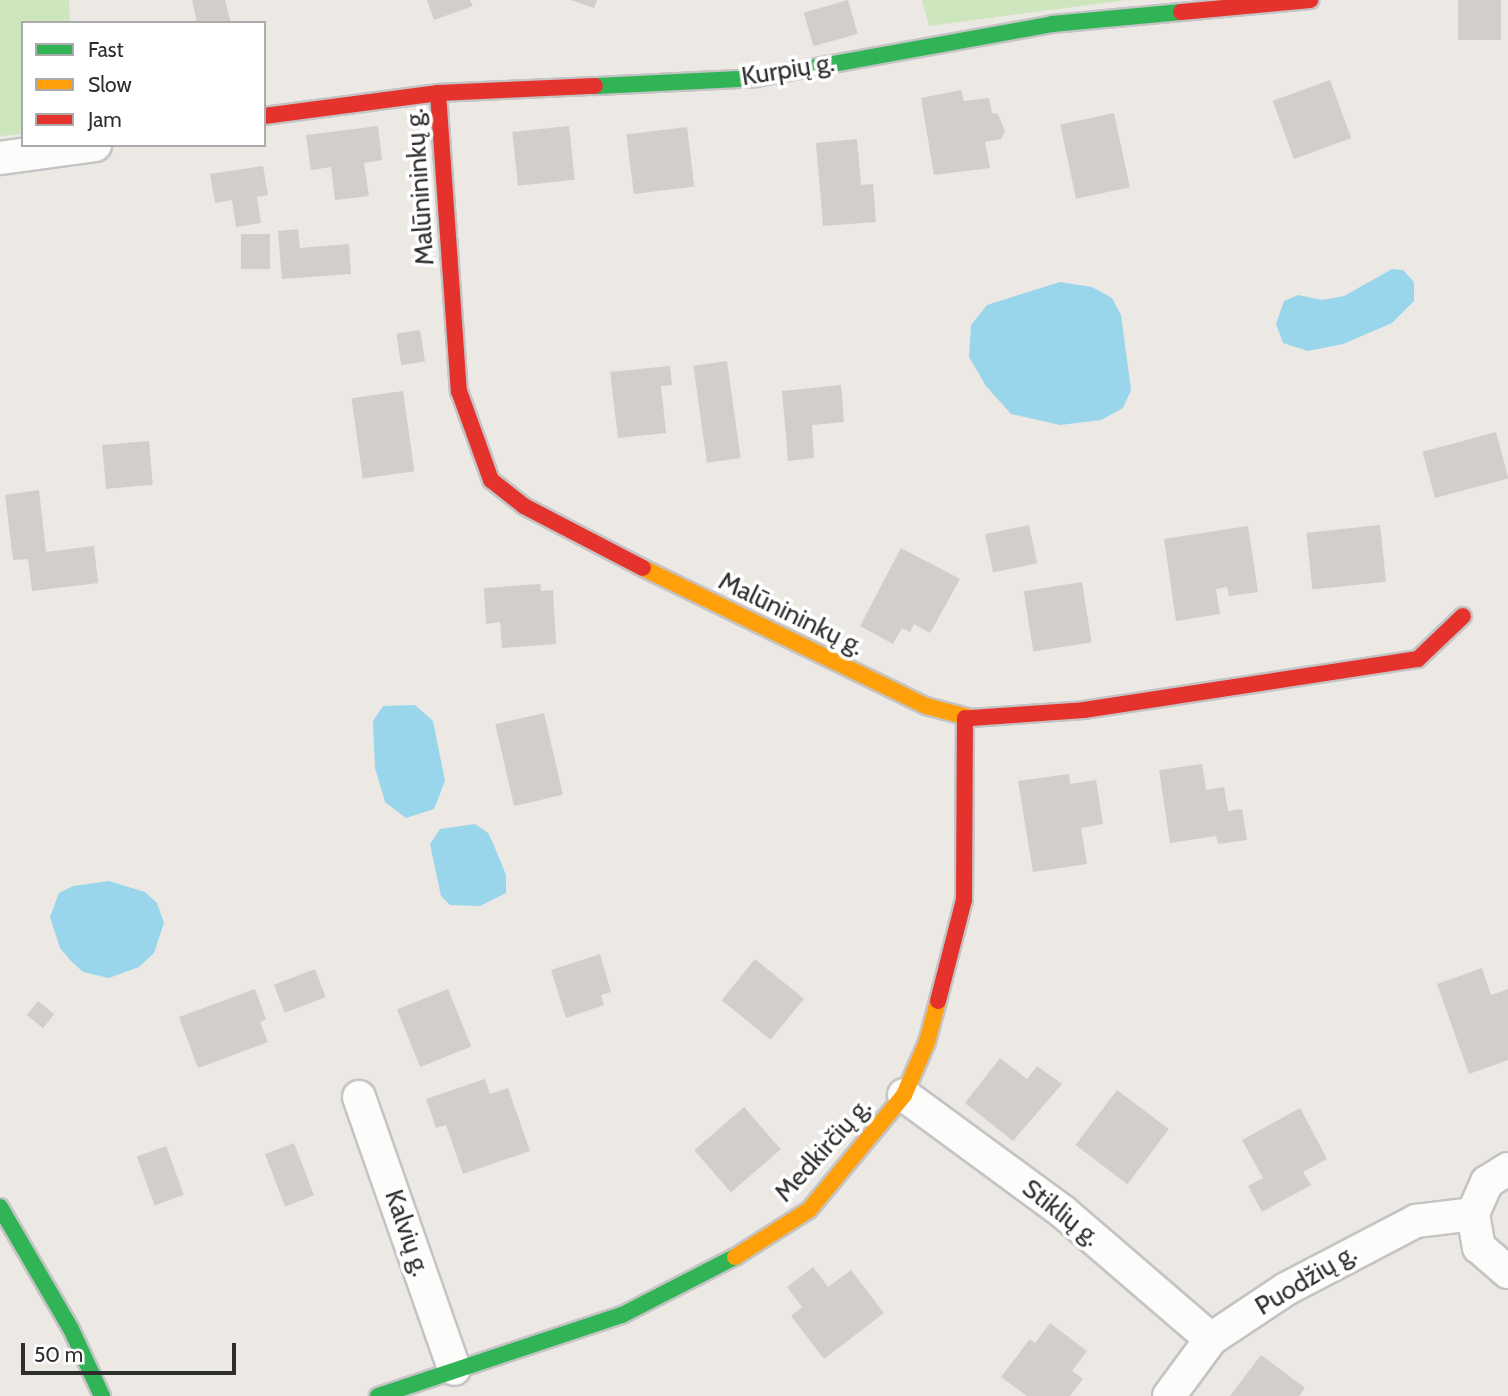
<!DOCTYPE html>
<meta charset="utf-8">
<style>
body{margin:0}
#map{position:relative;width:1508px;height:1396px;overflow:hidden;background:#ece8e4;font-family:Cabin,sans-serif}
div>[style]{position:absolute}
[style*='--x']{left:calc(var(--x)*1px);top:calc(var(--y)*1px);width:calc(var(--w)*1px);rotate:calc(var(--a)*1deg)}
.green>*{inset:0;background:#cee6be}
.water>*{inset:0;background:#99d6ec}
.building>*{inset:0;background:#d1cecb;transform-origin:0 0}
.roads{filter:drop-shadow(2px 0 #c5c4c5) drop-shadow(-2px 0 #c5c4c5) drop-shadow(0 2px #c5c4c5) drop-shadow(0 -2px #c5c4c5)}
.street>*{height:32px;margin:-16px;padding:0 16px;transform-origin:16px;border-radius:16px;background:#fcfcfb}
.fast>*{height:16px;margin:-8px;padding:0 8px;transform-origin:8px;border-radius:8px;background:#30b455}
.slow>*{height:16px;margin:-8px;padding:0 8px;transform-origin:8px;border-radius:8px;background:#ff9f0a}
.jam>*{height:16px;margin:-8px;padding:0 8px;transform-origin:8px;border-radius:8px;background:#e5322d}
span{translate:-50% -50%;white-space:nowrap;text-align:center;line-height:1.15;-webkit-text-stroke:7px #fff;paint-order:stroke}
.street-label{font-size:26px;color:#2e2e2e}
.legend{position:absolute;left:21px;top:21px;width:245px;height:126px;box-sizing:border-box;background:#fff;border:2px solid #ababab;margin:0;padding:9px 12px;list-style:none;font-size:21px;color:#2e2e2e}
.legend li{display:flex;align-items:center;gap:14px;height:35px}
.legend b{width:35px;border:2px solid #ababab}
.scale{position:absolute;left:21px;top:1343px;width:215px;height:32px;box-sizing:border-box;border:4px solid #2e2e2e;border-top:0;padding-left:9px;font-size:21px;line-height:24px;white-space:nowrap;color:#2e2e2e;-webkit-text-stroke:5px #fff;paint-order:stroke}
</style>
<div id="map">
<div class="green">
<div style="clip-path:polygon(0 0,69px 0,70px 23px,23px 23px,23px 134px,0 136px)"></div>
<div style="clip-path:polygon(922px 0,1127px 0,929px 26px)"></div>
</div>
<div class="water">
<div style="clip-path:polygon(1392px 269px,1403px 270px,1414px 282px,1414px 301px,1392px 323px,1343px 344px,1308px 351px,1283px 343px,1276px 324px,1284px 301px,1298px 295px,1322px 300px,1344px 296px)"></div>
<div style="clip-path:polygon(1060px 282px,1092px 287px,1112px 298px,1121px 315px,1131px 390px,1123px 408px,1101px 420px,1060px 425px,1011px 414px,986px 386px,969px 357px,971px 325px,987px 305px)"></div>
<div style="clip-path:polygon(415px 705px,433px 721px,445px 781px,434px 809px,406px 818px,385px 802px,375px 768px,373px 721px,383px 706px)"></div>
<div style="clip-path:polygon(475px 824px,488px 833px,493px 843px,506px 875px,506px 893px,480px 906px,450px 905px,441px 896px,430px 844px,440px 829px)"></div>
<div style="clip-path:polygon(109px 881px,145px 892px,157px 903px,164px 923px,154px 953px,139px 967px,109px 978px,83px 972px,71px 961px,60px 948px,50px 917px,59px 893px,73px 886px)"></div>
</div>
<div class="building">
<div style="clip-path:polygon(192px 0,225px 0,231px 23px,197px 23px)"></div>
<div style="clip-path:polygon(427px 0,470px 0,473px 6px,434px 20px)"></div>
<div style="clip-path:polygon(571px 0,597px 0,594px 8px)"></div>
<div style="left:848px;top:0;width:35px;height:46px;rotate:74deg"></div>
<div style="left:1458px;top:0;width:43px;height:40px"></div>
<div style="left:1330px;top:80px;width:62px;height:61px;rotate:70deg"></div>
<div style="clip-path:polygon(961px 90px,964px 101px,989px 98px,992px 113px,998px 114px,1005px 131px,1001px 139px,985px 142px,990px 168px,934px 175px,921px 98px)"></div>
<div style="left:1114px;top:113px;width:76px;height:55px;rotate:78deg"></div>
<div style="clip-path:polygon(378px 126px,382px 160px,364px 163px,369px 196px,335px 200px,331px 167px,311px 170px,306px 135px)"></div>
<div style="left:569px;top:126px;width:54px;height:57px;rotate:84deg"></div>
<div style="left:687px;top:127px;width:60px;height:61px;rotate:83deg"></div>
<div style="clip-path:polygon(857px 139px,861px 185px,873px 184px,876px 222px,823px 226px,816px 143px)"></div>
<div style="clip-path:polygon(263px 166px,268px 195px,257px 197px,261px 223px,236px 227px,232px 200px,215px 203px,210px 174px)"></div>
<div style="clip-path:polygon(298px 229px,300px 248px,349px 244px,351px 274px,282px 279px,278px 231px)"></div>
<div style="left:241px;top:234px;width:29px;height:35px"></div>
<div style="left:420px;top:330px;width:32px;height:24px;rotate:81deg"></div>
<div style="left:727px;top:361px;width:98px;height:34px;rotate:82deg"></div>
<div style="clip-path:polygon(670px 366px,672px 385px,661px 386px,666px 433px,618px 438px,610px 372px)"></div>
<div style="clip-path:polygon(841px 385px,844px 422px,812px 425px,814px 458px,788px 461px,782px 391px)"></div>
<div style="left:403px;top:391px;width:81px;height:52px;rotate:82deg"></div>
<div style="left:1496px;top:432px;width:48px;height:76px;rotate:75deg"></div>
<div style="left:149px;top:441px;width:44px;height:47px;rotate:85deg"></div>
<div style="clip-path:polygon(39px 490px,46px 552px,94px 546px,98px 583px,32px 591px,28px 559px,13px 560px,5px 495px)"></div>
<div style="left:1029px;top:525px;width:39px;height:45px;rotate:78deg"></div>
<div style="left:1380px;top:525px;width:57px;height:74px;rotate:84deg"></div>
<div style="clip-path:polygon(1248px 526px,1258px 592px,1229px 596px,1227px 587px,1216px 589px,1220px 614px,1176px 621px,1164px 539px)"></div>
<div style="clip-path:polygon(901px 548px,960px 579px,930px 633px,914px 624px,910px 632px,902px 628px,893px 644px,860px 626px)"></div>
<div style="left:1082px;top:582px;width:61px;height:59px;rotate:81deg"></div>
<div style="clip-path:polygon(540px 584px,541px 591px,553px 590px,556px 644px,502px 648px,500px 622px,486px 624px,484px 588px)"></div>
<div style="left:544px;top:713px;width:84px;height:50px;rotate:77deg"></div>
<div style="clip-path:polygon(1202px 764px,1206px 790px,1224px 787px,1228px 811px,1242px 809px,1247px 840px,1218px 844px,1216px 836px,1170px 843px,1159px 770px)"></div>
<div style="clip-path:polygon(1069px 774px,1070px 784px,1096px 780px,1103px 824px,1081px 828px,1087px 864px,1033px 872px,1018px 781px)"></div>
<div style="clip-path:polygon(600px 954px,611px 992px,601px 995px,604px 1005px,566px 1018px,551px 970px)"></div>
<div style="left:755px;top:959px;width:63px;height:53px;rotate:39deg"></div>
<div style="clip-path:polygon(1482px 968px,1491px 995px,1508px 989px,1508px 1060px,1469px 1074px,1437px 984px)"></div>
<div style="left:315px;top:969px;width:30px;height:44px;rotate:69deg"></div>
<div style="clip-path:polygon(255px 989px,266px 1019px,260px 1022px,268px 1042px,198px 1068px,179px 1017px)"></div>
<div style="left:448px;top:989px;width:62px;height:55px;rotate:68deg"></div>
<div style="left:38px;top:1001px;width:21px;height:18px;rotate:39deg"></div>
<div style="clip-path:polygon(1000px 1058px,1027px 1079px,1037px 1066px,1062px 1084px,1013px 1141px,965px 1103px)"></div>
<div style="clip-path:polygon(485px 1079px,490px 1094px,508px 1088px,530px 1151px,463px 1174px,446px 1125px,436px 1128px,426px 1099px)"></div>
<div style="left:1117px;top:1090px;width:65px;height:69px;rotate:37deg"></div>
<div style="left:744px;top:1107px;width:56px;height:66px;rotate:49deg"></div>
<div style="clip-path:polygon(1300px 1108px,1327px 1159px,1303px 1172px,1311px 1185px,1262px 1212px,1248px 1186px,1263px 1178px,1242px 1140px)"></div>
<div style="left:294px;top:1143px;width:56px;height:31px;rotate:69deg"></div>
<div style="left:166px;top:1146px;width:52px;height:31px;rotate:70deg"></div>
<div style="clip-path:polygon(813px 1267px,828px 1287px,851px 1270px,884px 1313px,824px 1359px,791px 1316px,802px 1307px,787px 1287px)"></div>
<div style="clip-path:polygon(1050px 1323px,1087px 1351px,1072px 1371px,1083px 1379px,1070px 1396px,1027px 1396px,1001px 1377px,1030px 1339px,1035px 1343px)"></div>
<div style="clip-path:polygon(1261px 1355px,1305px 1388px,1299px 1396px,1230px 1396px)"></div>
</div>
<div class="roads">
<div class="street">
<div style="--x:0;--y:158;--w:96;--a:-7.8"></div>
<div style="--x:904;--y:1095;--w:196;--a:36.3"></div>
<div style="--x:1062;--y:1211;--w:196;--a:40.7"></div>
<div style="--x:359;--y:1097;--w:288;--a:70.7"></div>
<div style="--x:1508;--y:1169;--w:25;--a:148"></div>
<div style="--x:1487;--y:1182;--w:35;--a:114"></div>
<div style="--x:1473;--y:1214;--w:34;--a:80"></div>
<div style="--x:1479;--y:1247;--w:38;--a:41"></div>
<div style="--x:1169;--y:1396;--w:71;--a:-53.6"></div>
<div style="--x:1211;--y:1339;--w:90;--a:-33.7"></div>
<div style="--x:1286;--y:1289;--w:147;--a:-27.6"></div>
<div style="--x:1416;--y:1221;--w:57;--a:-7"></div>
</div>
<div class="fast">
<div style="--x:595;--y:86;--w:161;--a:-2.8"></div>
<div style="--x:756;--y:78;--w:301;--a:-10.3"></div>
<div style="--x:1052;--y:24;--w:130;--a:-5.3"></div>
<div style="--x:0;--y:1207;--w:141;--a:59.8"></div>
<div style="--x:71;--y:1329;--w:74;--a:65.2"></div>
<div style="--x:378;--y:1396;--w:257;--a:-18.4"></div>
<div style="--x:622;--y:1315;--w:127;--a:-27.2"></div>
</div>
<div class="slow">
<div style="--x:643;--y:568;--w:315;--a:26"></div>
<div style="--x:926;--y:706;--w:47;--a:14.9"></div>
<div style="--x:735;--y:1257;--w:88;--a:-32.4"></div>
<div style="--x:809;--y:1210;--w:149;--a:-50.4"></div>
<div style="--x:904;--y:1095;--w:58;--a:-66.5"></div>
<div style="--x:927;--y:1042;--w:42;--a:-75"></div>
</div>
<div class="jam">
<div style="--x:1181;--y:12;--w:130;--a:-5.3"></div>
<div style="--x:438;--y:93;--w:299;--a:86"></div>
<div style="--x:459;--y:391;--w:95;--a:70.2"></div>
<div style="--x:491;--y:480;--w:42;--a:38.2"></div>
<div style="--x:524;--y:506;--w:134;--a:27.5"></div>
<div style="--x:264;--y:116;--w:176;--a:-7.5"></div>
<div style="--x:438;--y:93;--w:157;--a:-2.6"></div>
<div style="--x:971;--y:718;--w:113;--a:-4"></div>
<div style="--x:1084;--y:710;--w:338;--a:-8.7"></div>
<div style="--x:1418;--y:659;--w:62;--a:-43.7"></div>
<div style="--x:938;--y:1001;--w:104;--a:-75.6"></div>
<div style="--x:964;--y:900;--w:182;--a:-89.7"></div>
</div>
</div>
<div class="street-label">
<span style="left:788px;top:70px;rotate:-9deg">Kurpių g.</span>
<span style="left:420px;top:187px;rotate:-94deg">Malūnininkų g.</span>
<span style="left:791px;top:614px;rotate:26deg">Malūnininkų g.</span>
<span style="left:823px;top:1150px;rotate:-48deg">Medkirčių g.</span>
<span style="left:1061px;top:1213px;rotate:38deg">Stiklių g.</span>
<span style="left:407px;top:1233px;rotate:71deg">Kalvių g.</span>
<span style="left:1306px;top:1280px;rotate:-31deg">Puodžių g.</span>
</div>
<ul class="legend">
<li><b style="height:9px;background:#30b455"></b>Fast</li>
<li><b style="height:9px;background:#ff9f0a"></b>Slow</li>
<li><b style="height:9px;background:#e5322d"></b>Jam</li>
</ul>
<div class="scale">50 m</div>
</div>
